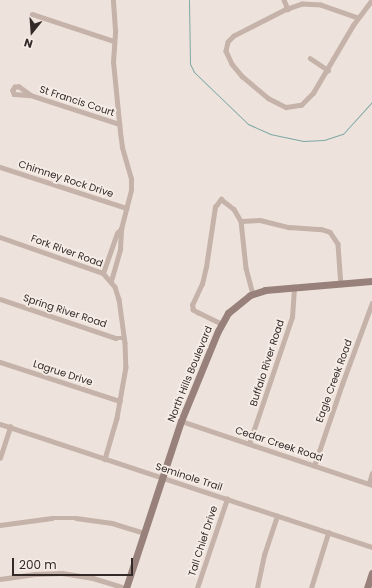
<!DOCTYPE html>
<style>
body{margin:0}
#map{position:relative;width:372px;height:588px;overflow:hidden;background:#eee3dc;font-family:Poppins,sans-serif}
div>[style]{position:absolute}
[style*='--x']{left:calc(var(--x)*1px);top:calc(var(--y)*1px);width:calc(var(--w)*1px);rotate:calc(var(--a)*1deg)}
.stream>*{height:1px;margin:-0.5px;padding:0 0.5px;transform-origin:0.5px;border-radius:0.5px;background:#7ea8a4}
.street>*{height:4.5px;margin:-2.25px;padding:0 2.25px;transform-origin:2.25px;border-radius:2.25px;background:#c5b2a9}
.secondary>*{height:7px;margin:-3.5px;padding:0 3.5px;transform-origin:3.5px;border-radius:3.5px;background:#98817b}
span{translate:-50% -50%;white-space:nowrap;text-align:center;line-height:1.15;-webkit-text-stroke:3.5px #f7ede7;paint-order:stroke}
.street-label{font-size:10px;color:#332a28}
.north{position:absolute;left:12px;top:12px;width:40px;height:40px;-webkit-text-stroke:3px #f7ede7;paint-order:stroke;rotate:197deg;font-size:11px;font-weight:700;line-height:16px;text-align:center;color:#332a28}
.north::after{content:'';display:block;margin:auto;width:14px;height:18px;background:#332a28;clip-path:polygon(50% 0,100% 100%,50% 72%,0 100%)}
.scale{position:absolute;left:12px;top:558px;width:121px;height:18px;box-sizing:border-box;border:2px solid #332a28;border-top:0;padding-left:5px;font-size:12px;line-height:14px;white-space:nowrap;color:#332a28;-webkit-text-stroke:3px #f7ede7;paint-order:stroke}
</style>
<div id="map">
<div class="stream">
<div style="--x:189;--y:0;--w:64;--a:89.1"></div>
<div style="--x:190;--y:64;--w:9;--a:63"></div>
<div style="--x:194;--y:72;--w:75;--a:43.9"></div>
<div style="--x:248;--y:124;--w:24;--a:24"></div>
<div style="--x:270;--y:134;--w:34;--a:12"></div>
<div style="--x:303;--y:141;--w:21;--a:-3"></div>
<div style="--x:324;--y:140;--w:20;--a:-18"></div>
<div style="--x:343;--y:134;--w:43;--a:-47.8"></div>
</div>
<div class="street">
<div style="--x:284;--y:0;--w:10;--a:66"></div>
<div style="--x:32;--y:14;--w:86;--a:18.2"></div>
<div style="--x:358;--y:18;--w:39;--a:-161"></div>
<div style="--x:321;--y:5;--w:19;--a:-177"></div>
<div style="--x:302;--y:4;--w:18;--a:161"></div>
<div style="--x:285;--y:10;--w:57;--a:153"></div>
<div style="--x:234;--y:36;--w:8;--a:135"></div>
<div style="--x:228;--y:42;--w:9;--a:103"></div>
<div style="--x:226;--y:51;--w:14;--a:65"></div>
<div style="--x:232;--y:64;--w:16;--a:50"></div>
<div style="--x:242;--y:76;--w:34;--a:40"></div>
<div style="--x:268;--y:98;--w:20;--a:27"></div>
<div style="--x:286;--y:107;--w:15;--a:-8"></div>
<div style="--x:301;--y:105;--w:17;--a:-45"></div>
<div style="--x:313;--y:93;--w:79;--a:-59.5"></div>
<div style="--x:353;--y:25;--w:31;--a:-53"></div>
<div style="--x:310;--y:58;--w:22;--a:34"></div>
<div style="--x:30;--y:95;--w:14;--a:-144"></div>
<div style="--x:19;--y:87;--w:4;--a:180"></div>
<div style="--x:15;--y:87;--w:4;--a:124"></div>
<div style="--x:13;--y:90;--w:4;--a:76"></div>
<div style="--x:14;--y:94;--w:16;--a:4"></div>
<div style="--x:30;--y:95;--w:94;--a:18"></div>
<div style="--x:0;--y:167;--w:133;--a:18"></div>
<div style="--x:241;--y:221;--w:47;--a:83.9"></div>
<div style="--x:246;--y:268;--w:27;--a:75"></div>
<div style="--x:0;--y:237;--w:109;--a:19.3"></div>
<div style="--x:103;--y:273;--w:18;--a:49"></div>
<div style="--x:115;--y:287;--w:13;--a:72"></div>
<div style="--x:119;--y:299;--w:44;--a:82.2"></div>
<div style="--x:125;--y:343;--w:24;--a:88"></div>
<div style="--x:126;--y:367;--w:52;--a:100"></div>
<div style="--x:117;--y:418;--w:43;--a:106.3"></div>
<div style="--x:103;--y:273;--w:42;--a:-70.7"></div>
<div style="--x:117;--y:233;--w:6;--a:-45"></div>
<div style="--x:111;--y:281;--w:33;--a:-74"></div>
<div style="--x:120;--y:249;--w:20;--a:-87"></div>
<div style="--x:121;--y:229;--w:40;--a:-75.6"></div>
<div style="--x:131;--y:190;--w:11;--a:-90"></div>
<div style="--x:131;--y:179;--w:33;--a:-106"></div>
<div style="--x:122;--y:147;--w:15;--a:-98"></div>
<div style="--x:120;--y:132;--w:70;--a:-95.7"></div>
<div style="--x:113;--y:62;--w:32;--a:-86"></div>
<div style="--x:115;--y:30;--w:30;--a:-94"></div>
<div style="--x:0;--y:299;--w:122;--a:18.6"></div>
<div style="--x:116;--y:338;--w:8;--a:0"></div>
<div style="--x:221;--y:324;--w:25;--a:-154"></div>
<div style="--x:198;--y:313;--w:6;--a:-149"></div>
<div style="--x:193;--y:310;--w:5;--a:-101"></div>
<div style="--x:192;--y:305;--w:23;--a:-65"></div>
<div style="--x:202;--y:284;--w:17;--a:-77"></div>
<div style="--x:206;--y:267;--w:61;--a:-81.5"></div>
<div style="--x:215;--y:207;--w:10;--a:-53"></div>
<div style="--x:221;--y:199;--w:16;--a:38"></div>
<div style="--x:234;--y:209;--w:14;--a:60"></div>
<div style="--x:241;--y:221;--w:19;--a:-3"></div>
<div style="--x:260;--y:220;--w:30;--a:14"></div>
<div style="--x:289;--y:227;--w:32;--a:4"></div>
<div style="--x:321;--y:229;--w:9;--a:18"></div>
<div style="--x:330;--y:232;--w:14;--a:56"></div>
<div style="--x:338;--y:244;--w:39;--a:86"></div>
<div style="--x:0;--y:362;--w:126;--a:18"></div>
<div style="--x:181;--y:421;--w:201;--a:18.5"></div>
<div style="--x:0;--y:424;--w:392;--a:18.3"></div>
<div style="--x:249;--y:444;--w:134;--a:-71.3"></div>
<div style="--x:292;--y:317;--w:30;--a:-86"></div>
<div style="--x:0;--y:458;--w:33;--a:-72"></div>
<div style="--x:314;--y:466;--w:87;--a:-71.1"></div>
<div style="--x:342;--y:384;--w:86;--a:-69.7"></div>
<div style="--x:369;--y:483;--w:10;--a:-73"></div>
<div style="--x:0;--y:525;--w:52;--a:-7.7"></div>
<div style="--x:52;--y:518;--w:24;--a:0"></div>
<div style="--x:76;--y:518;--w:36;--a:8"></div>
<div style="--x:112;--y:523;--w:34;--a:17"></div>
<div style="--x:0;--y:579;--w:35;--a:-8"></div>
<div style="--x:35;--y:574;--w:27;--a:-2"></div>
<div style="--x:62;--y:573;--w:31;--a:9"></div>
<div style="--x:93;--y:578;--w:34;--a:17"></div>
<div style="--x:197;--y:588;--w:94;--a:-71.4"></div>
<div style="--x:257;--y:588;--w:34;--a:-78"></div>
<div style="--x:264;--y:555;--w:41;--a:-71.6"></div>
<div style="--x:311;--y:588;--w:58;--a:-72.8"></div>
</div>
<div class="secondary">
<div style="--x:126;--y:588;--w:176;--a:-71.8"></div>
<div style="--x:181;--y:421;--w:97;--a:-67.7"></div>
<div style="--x:218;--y:331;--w:21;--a:-61"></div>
<div style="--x:228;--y:313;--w:28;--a:-39"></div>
<div style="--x:250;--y:295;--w:16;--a:-18"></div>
<div style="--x:265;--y:290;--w:107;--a:-4.8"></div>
<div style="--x:367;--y:588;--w:16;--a:-72"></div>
</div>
<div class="street-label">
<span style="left:77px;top:101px;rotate:18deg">St Francis Court</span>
<span style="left:66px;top:179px;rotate:18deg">Chimney Rock Drive</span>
<span style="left:67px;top:251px;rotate:20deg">Fork River Road</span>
<span style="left:65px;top:311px;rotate:18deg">Spring River Road</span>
<span style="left:267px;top:363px;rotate:-72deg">Buffalo River Road</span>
<span style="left:63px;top:373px;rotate:18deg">Lagrue Drive</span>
<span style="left:190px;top:374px;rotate:-68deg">North Hills Boulevard</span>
<span style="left:334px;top:381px;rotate:-70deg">Eagle Creek Road</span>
<span style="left:279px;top:444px;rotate:18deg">Cedar Creek Road</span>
<span style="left:189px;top:477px;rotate:18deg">Seminole Trail</span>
<span style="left:203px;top:541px;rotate:-72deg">Tall Chief Drive</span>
</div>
<div class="north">N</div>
<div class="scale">200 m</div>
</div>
